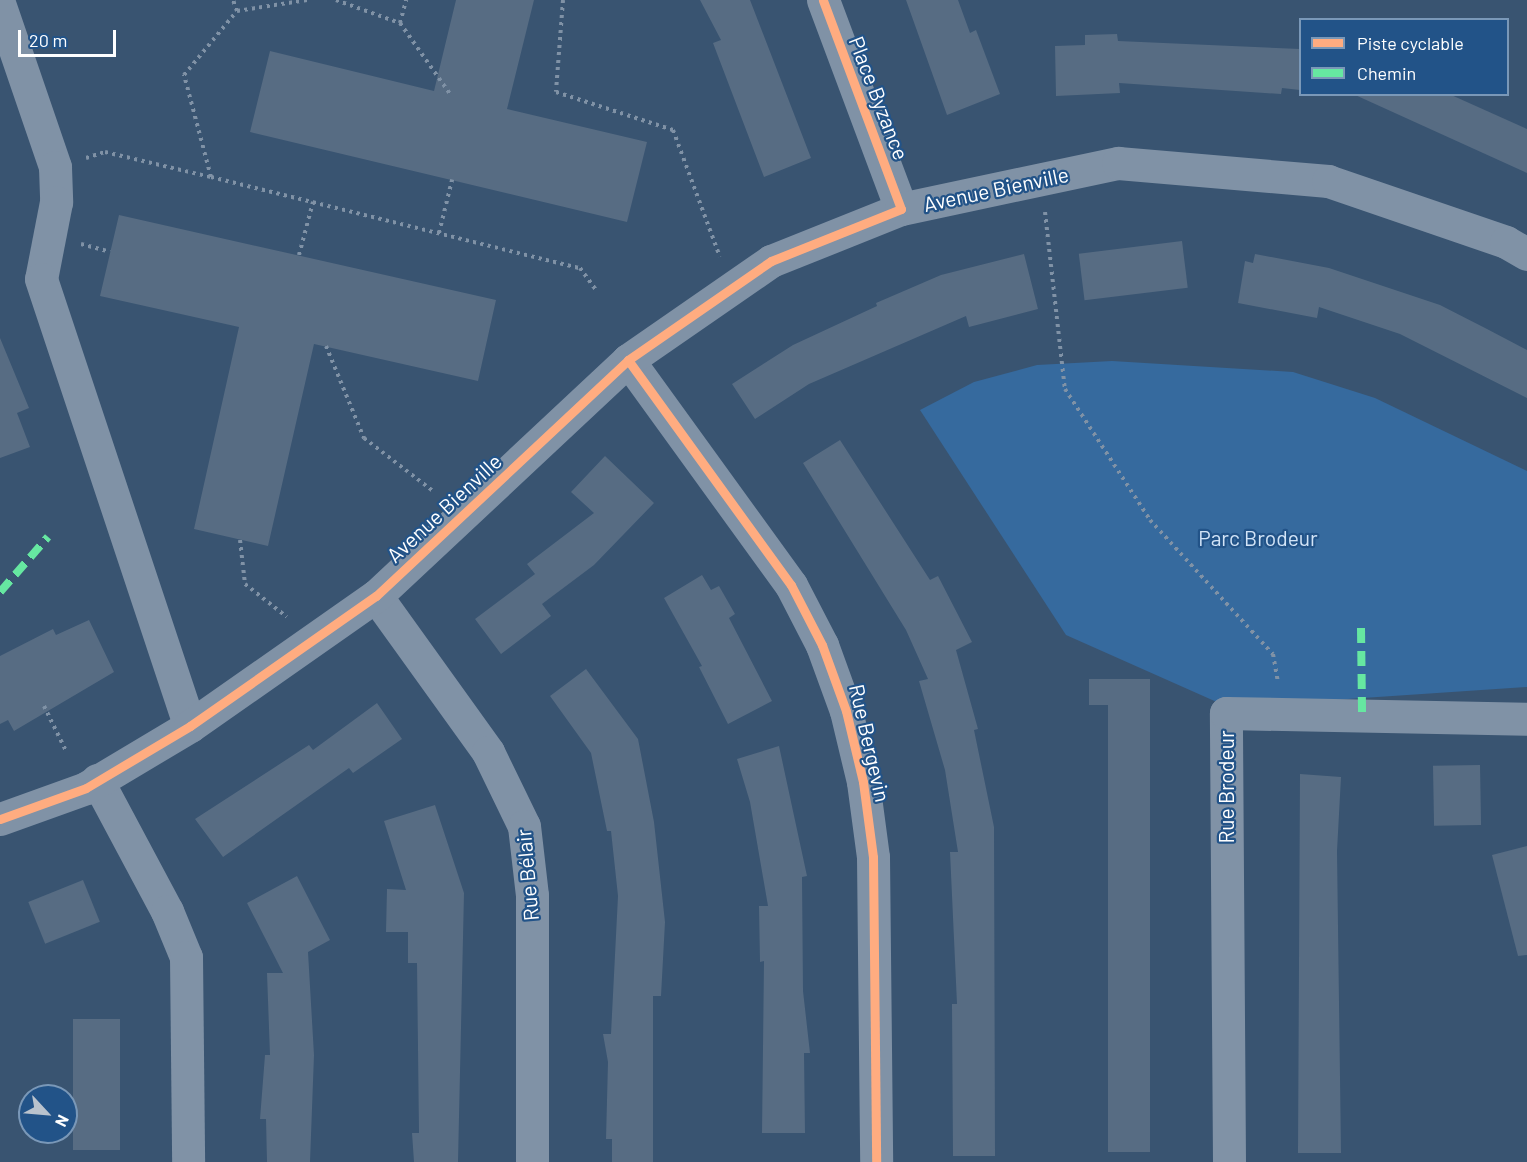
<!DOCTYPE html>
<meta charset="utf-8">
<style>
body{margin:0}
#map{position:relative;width:1527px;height:1162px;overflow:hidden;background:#395471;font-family:Barlow,sans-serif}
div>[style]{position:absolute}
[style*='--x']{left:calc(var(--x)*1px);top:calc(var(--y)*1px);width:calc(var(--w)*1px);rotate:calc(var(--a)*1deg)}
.green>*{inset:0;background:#366a9e}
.building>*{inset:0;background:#576c83;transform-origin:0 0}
.path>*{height:4px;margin-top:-2px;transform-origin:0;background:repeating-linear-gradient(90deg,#8092a6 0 3px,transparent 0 7.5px)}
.minor>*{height:33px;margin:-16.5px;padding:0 16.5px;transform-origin:16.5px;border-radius:16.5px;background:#8092a6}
.quiet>*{height:8px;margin-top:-4px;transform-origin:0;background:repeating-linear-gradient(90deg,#66e7a1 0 15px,transparent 0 23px)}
.cycleway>*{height:9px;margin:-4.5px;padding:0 4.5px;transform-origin:4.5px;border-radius:4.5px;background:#ffac80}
span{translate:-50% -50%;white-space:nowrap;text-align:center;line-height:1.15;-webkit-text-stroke:4.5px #225388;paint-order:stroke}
.street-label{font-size:21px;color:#fff}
.park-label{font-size:21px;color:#d2e4f7}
.legend{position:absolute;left:1299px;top:18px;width:210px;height:78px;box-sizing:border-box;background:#225388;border:2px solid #7a98b8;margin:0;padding:8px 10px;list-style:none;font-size:18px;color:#fff}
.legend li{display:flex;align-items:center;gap:12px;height:30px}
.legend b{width:30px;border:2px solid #7a98b8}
.north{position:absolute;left:18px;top:1084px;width:60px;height:60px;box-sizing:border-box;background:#225388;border:2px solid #7a98b8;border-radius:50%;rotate:116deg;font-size:16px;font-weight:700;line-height:24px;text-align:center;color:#fff}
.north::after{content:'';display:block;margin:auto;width:21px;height:27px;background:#bac3cd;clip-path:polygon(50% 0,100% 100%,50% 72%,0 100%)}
.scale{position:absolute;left:18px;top:30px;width:98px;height:27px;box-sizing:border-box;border:3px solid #fff;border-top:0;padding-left:8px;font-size:18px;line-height:21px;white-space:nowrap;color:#fff;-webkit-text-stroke:4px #225388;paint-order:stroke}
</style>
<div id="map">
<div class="green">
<div style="clip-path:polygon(1112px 361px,1293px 372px,1375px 398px,1527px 471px,1527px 687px,1228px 707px,1066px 635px,920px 410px,974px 382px,1037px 365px)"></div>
</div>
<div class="building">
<div style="clip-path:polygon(456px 0,534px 0,507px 109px,647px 142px,627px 222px,250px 132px,270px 51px,434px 91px)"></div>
<div style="clip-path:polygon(700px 0,750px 0,811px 158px,764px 177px,713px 43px,721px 40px)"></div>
<div style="clip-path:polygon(906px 0,958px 0,970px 33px,976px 30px,1000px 94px,947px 115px)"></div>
<div style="clip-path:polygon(1117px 34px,1118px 41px,1300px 49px,1300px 90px,1282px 88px,1281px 94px,1119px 83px,1120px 93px,1056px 96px,1055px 46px,1085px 45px,1085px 35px)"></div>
<div style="clip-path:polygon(1353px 94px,1449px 94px,1527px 129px,1527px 173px)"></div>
<div style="clip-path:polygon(119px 215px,496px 300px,478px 381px,314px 344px,268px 546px,194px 529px,239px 327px,100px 296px)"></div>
<div style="left:1182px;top:241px;width:47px;height:104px;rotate:83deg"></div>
<div style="clip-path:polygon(1024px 254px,1038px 309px,969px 327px,966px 316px,809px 384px,755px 419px,732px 384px,793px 345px,877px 306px,876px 303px,941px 275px)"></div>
<div style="clip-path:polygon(1255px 254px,1329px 268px,1440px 305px,1487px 329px,1527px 350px,1527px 398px,1400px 334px,1319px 307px,1317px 318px,1238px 303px,1245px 261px,1253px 263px)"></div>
<div style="clip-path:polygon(0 338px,29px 408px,17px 413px,30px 447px,0 458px)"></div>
<div style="clip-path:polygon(840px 440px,930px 580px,938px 576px,972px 642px,956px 650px,978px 729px,974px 730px,994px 827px,995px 1156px,953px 1156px,952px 1004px,957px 1004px,950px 852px,958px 852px,945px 770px,919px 681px,928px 679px,906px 630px,803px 463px)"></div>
<div style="clip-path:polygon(605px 456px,654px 503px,594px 565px,542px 604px,551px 616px,501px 654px,475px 619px,535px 574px,527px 564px,594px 513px,571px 492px)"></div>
<div style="clip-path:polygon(702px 575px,711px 590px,719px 586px,735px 614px,729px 618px,772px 701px,728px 724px,699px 667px,702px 666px,664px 598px)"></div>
<div style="clip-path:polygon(89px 620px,114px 672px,14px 731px,8px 720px,0 724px,0 656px,53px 629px,56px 635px)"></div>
<div style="clip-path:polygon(586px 669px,638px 739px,654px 822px,665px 922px,661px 996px,653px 996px,653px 1162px,612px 1162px,612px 1139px,606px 1139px,608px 1062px,603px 1034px,611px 1034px,618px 896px,611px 831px,607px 831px,591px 753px,550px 696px)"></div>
<div style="clip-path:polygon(1089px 679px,1150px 679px,1150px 1152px,1108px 1152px,1108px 705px,1089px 705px)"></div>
<div style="clip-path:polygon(377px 703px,402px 739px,353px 773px,349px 768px,223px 857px,195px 819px,309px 745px,313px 750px)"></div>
<div style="clip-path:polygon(779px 746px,807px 876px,802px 877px,803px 991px,810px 1053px,804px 1053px,805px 1133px,762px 1133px,764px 961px,760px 962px,759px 906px,768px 906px,750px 802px,737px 759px)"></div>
<div style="left:1480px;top:765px;width:60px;height:47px;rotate:89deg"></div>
<div style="clip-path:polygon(1300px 774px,1341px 777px,1337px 851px,1341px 1153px,1298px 1153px)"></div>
<div style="clip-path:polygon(435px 805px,464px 893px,458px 1162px,414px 1162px,412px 1133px,419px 1133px,417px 963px,408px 963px,408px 932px,386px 932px,387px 889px,406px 890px,384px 821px)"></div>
<div style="clip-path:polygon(1527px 846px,1527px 955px,1518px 956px,1492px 855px)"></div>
<div style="clip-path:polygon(297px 876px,330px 940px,308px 952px,314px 1055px,310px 1162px,267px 1162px,266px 1119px,260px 1119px,265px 1055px,270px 1055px,267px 973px,283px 973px,247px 903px)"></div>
<div style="left:83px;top:880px;width:45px;height:59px;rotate:68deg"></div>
<div style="left:73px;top:1019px;width:47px;height:131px"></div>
</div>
<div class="path">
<div style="--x:336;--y:0;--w:68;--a:19.8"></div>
<div style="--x:400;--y:23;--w:87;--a:54.8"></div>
<div style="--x:563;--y:0;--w:92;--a:94.4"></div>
<div style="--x:556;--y:92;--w:123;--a:18"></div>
<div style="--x:673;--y:130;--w:135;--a:69.7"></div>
<div style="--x:237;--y:11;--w:71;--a:-8.9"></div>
<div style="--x:400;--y:23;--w:24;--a:-75"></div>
<div style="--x:86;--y:158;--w:20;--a:-18"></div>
<div style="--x:105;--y:152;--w:109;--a:13.3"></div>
<div style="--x:211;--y:177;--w:106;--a:-104.8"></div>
<div style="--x:184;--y:75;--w:83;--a:-50.4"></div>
<div style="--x:237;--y:11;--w:12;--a:-110"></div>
<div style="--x:211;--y:177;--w:380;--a:13.9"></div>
<div style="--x:580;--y:268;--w:26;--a:54"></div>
<div style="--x:1045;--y:212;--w:178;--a:83.6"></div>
<div style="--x:1065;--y:389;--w:156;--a:57"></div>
<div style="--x:1150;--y:520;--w:182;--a:47.5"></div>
<div style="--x:1273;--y:654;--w:27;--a:80"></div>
<div style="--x:439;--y:233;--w:55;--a:-76.2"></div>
<div style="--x:81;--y:244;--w:30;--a:15"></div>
<div style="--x:299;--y:255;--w:55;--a:-75.2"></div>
<div style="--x:326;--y:346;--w:100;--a:67.6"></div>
<div style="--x:364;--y:438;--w:87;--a:37.5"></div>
<div style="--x:240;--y:540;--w:44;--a:83.5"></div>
<div style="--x:245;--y:584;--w:53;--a:38.2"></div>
<div style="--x:44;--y:706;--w:50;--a:63.9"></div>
</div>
<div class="minor">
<div style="--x:823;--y:0;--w:223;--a:69.5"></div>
<div style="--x:0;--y:6;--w:170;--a:71.1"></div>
<div style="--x:55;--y:167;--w:35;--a:88"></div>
<div style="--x:56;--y:202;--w:78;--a:101"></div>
<div style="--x:41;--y:279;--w:471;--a:71.6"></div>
<div style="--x:628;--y:360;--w:278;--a:54.1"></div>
<div style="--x:791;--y:585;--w:68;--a:62.7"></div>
<div style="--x:822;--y:645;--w:70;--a:70"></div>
<div style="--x:846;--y:711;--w:73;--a:76.5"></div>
<div style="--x:863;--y:782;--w:76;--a:82.4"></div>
<div style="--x:873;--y:857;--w:305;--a:89.4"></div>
<div style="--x:376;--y:596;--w:192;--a:54.3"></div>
<div style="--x:488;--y:752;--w:82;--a:64.1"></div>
<div style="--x:524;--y:826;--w:69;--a:83.4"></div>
<div style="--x:532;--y:895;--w:267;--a:90"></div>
<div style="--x:97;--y:780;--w:149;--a:61.9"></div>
<div style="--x:167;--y:911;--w:50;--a:67.6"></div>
<div style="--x:186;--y:957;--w:205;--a:89.4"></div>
<div style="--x:0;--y:819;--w:91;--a:-19.8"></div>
<div style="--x:86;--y:788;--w:121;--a:-30.8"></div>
<div style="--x:190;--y:726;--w:227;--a:-35"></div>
<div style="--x:376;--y:596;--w:345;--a:-43.1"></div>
<div style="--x:628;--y:360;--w:174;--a:-34.7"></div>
<div style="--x:771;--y:261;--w:140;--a:-21.8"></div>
<div style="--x:901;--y:209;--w:222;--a:-12"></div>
<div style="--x:1118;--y:163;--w:211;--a:4.9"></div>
<div style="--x:1328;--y:181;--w:188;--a:18.9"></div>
<div style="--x:1506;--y:242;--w:24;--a:30"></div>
<div style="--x:1229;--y:1162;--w:449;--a:-90.4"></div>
<div style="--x:1226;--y:713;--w:301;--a:1.1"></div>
</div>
<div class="quiet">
<div style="--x:0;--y:592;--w:73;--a:-48.9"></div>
<div style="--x:1361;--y:628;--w:87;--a:89.3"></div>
</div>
<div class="cycleway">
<div style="--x:628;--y:360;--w:278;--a:54.1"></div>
<div style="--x:791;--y:585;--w:68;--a:62.7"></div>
<div style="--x:822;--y:645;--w:70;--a:70"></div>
<div style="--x:846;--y:711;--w:73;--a:76.5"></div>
<div style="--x:863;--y:782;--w:76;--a:82.4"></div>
<div style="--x:873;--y:857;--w:305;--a:89.4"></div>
<div style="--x:0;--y:819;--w:91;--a:-19.8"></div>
<div style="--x:86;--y:788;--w:121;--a:-30.8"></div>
<div style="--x:190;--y:726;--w:227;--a:-35"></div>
<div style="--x:376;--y:596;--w:345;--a:-43.1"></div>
<div style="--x:628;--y:360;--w:174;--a:-34.7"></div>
<div style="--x:771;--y:261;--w:140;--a:-21.8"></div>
<div style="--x:901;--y:209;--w:223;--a:-110.5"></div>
</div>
<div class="street-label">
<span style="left:879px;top:98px;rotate:69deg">Place Byzance</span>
<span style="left:996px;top:189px;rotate:-12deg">Avenue Bienville</span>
<span style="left:444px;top:508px;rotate:-43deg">Avenue Bienville</span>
<span style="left:870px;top:743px;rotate:77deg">Rue Bergevin</span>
<span style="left:1226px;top:787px;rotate:-90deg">Rue Brodeur</span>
<span style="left:527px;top:875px;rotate:-95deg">Rue Bélair</span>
</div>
<div class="park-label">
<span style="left:1258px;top:538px">Parc Brodeur</span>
</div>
<ul class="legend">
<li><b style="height:8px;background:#ffac80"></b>Piste cyclable</li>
<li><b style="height:8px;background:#66e7a1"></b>Chemin</li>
</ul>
<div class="north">N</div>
<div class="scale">20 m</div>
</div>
